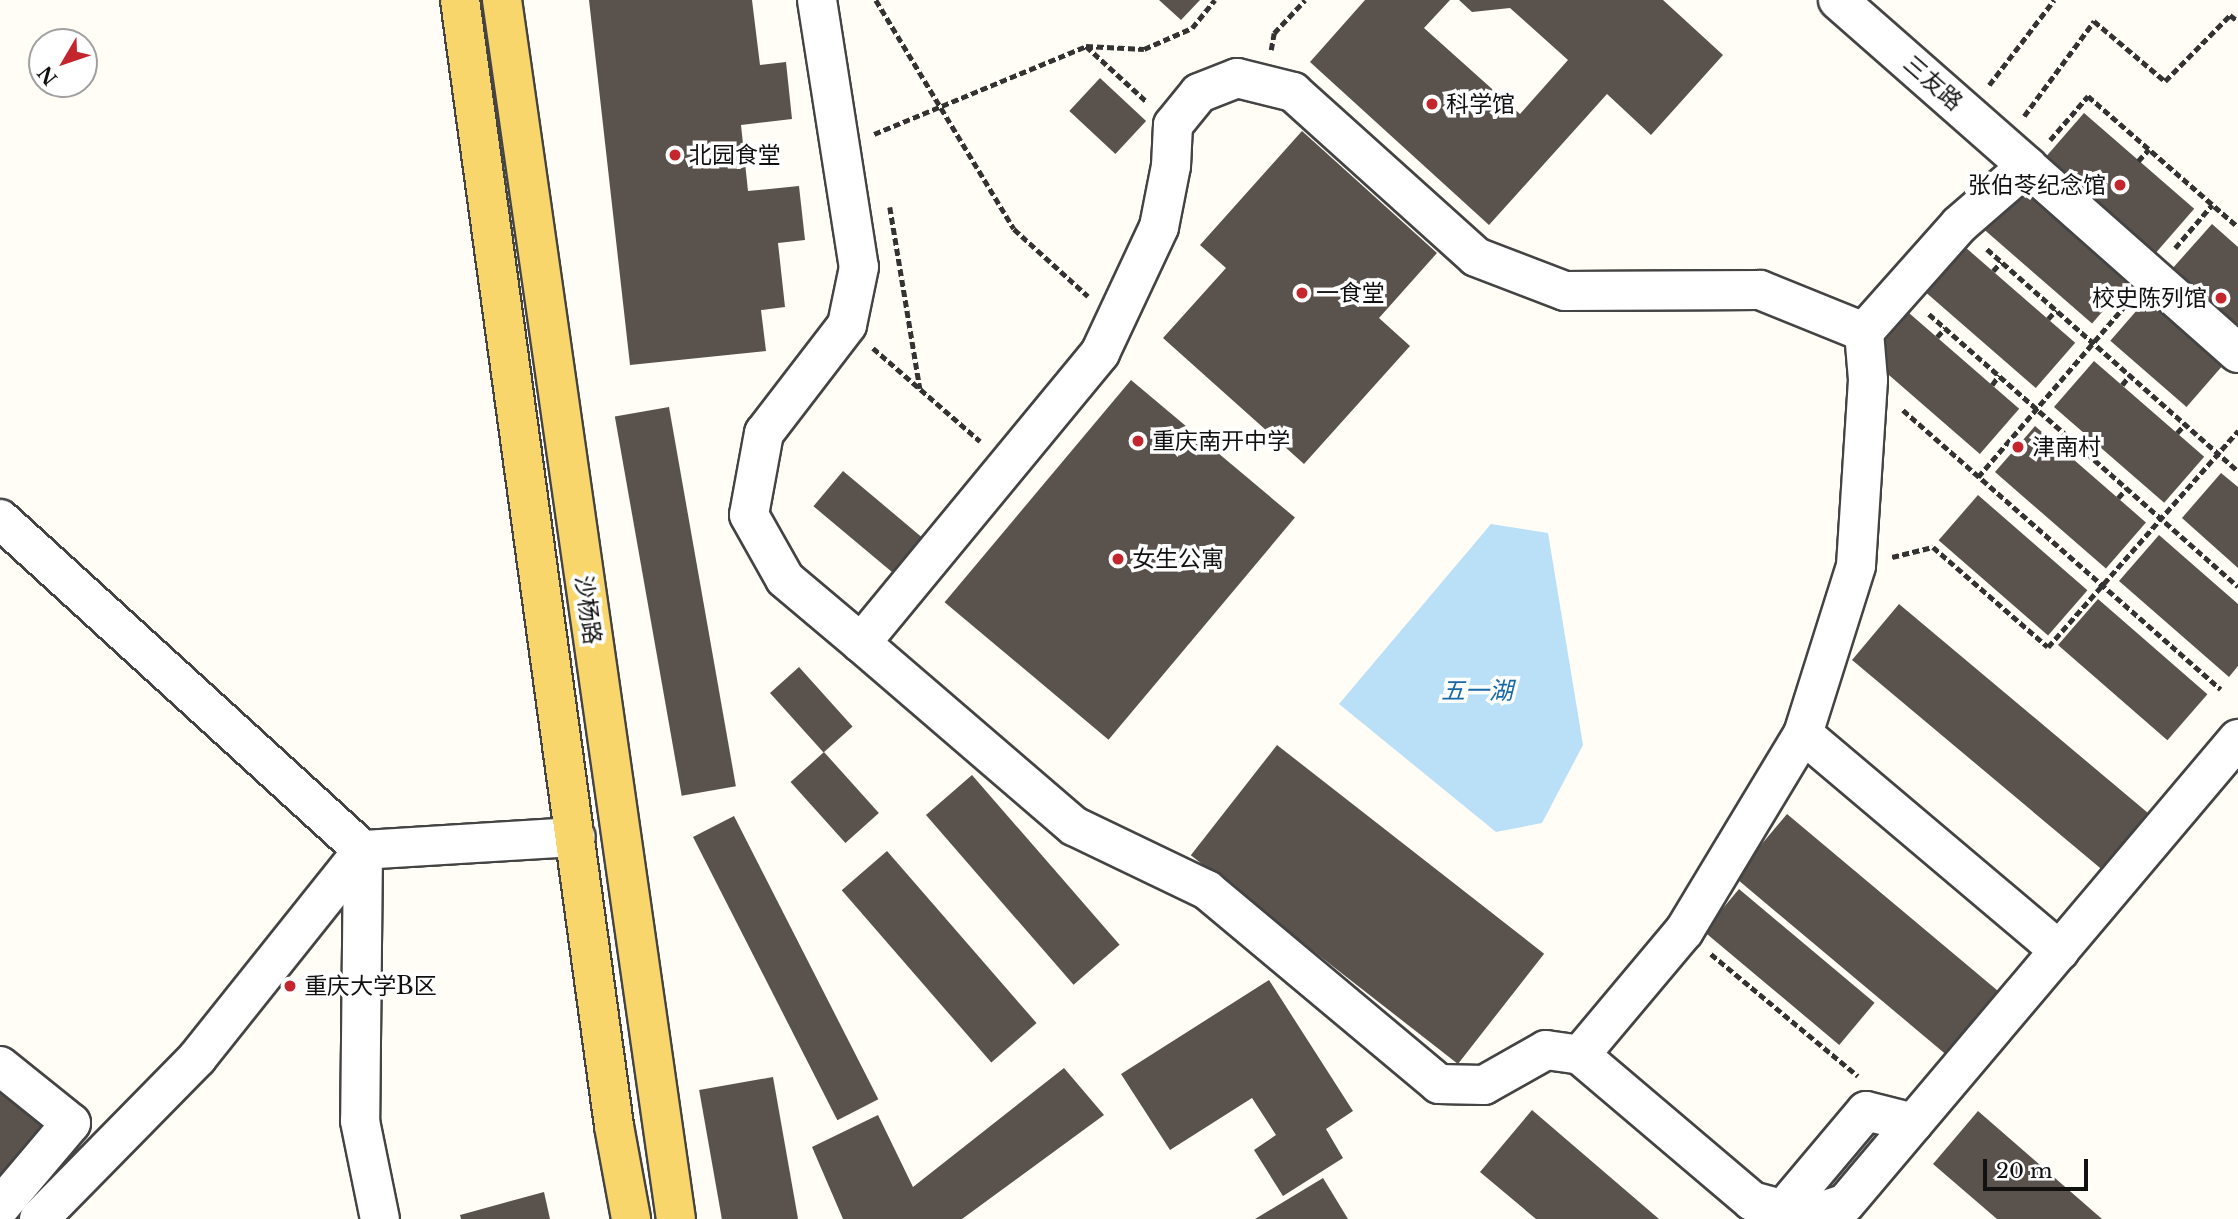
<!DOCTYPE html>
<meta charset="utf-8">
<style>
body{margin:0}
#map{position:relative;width:2238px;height:1219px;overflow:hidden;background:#fffdf5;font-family:"Libre Baskerville","Noto Sans SC",serif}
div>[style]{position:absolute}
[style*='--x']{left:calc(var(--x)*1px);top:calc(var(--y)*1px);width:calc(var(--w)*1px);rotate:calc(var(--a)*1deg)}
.water>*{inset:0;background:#b9e0f7}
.building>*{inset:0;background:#5a524d;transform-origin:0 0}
.path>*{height:4.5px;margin-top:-2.25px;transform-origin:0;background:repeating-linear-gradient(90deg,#333 0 7px,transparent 0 10.5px)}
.roads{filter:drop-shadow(2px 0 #444) drop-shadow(-2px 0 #444) drop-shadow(0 2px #444) drop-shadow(0 -2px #444)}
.minor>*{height:38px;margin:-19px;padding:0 19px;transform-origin:19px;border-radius:19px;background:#fff}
.major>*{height:38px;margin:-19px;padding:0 19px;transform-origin:19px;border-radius:19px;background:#f9d66b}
.dots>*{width:19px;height:19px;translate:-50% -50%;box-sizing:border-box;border:4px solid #fff;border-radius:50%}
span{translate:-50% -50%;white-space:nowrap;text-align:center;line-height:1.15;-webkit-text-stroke:7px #fff;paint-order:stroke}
.street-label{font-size:23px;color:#111}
.poi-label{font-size:23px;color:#111}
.left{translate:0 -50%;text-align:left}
.right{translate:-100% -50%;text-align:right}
.water-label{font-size:24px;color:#1768a6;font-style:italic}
.north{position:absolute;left:28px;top:28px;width:70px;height:70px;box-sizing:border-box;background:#fff;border:2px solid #a0a0a0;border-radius:50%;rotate:231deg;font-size:19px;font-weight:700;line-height:28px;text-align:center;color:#111}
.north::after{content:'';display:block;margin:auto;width:24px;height:32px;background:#c4262e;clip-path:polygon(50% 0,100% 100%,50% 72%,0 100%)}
.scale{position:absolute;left:1983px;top:1159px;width:105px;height:32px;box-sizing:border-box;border:4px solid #111;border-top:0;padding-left:9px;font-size:21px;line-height:24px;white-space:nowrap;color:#111;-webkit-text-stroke:5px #fff;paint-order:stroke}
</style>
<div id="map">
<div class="water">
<div style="clip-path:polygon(1491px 524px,1548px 533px,1583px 745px,1542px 823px,1496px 832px,1339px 704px)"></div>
</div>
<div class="building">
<div style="clip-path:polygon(589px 0,752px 0,760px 65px,786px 62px,792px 119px,741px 125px,748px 191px,799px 186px,805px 240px,778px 243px,785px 307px,761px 310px,766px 351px,630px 365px)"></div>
<div style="clip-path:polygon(1159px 0,1200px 0,1181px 20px)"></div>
<div style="clip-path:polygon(1365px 0,1450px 0,1424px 28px,1520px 114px,1568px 60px,1510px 8px,1472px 12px,1459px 0,1663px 0,1723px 55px,1651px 135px,1607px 94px,1489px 225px,1310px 62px)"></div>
<div style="left:1100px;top:78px;width:63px;height:45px;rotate:43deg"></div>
<div style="left:2084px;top:113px;width:146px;height:61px;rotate:41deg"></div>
<div style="clip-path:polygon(1302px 131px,1437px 253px,1379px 318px,1410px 346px,1304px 464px,1163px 338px,1226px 268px,1200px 245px)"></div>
<div style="left:2022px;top:183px;width:145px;height:60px;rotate:41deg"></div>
<div style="clip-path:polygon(2212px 224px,2238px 247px,2238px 327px,2172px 269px)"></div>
<div style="left:1965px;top:247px;width:146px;height:60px;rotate:41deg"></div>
<div style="left:2151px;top:294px;width:101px;height:62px;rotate:41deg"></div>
<div style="left:1909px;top:313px;width:146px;height:60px;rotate:41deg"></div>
<div style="left:2094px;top:361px;width:146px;height:61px;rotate:41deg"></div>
<div style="left:1131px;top:380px;width:214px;height:290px;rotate:40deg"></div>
<div style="left:669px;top:407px;width:385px;height:55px;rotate:80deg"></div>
<div style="left:2035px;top:426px;width:147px;height:61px;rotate:41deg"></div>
<div style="left:843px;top:471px;width:106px;height:46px;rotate:40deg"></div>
<div style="clip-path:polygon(2221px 473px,2238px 487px,2238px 568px,2182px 518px)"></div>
<div style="left:1978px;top:495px;width:145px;height:60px;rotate:41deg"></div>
<div style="clip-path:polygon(2159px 535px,2238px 604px,2238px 666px,2229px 677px,2119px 581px)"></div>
<div style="left:2098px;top:599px;width:145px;height:61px;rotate:41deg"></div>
<div style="left:1899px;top:604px;width:334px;height:73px;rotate:40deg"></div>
<div style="left:799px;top:667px;width:80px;height:39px;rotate:48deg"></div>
<div style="left:1277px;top:745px;width:339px;height:140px;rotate:38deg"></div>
<div style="left:824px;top:752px;width:82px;height:45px;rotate:48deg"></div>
<div style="left:972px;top:775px;width:225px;height:61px;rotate:49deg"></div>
<div style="left:1787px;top:814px;width:281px;height:82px;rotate:40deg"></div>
<div style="left:734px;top:816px;width:318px;height:46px;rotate:63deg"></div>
<div style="left:887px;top:851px;width:228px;height:60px;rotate:49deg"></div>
<div style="left:1739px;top:889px;width:177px;height:55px;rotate:40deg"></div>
<div style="clip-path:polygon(1269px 980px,1353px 1111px,1326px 1129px,1343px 1158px,1283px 1196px,1254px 1150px,1276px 1135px,1252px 1098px,1170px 1150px,1121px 1074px)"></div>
<div style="clip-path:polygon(1064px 1068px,1104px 1115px,962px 1219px,843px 1219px,812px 1147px,878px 1115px,913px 1187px)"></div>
<div style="left:773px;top:1077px;width:144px;height:75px;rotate:80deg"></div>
<div style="clip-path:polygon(0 1087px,52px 1129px,0 1194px)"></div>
<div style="clip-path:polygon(1532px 1110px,1659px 1219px,1536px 1219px,1480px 1172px)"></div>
<div style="clip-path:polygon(1978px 1111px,2102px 1219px,1997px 1219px,1933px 1164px)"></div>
<div style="clip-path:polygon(1323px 1178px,1348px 1219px,1255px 1219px)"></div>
<div style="clip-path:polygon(544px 1192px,550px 1219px,461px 1219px,460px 1215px)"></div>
</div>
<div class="path">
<div style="--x:876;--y:0;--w:267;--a:58.9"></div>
<div style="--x:1014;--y:229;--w:100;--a:42.2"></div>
<div style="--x:1086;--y:46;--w:81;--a:42.5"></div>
<div style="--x:1271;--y:50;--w:17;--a:-80"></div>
<div style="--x:1274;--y:33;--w:45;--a:-46.8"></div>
<div style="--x:1989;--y:85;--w:107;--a:-52.6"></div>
<div style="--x:2024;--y:116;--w:118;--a:-53.6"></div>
<div style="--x:2094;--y:21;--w:93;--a:40.2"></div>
<div style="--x:2165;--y:81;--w:93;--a:-45.4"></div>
<div style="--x:2230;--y:15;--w:10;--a:37"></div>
<div style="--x:874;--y:134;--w:230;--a:-22.5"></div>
<div style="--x:1086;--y:46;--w:58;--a:3"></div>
<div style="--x:1144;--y:49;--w:52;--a:-23.6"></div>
<div style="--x:1192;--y:28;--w:36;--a:-51"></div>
<div style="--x:2050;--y:140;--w:58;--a:-49.2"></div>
<div style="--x:2088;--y:96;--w:199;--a:41.1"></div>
<div style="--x:2138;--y:161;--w:16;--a:-47"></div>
<div style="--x:890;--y:207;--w:184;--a:80.6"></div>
<div style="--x:2175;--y:248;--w:57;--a:-49.3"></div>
<div style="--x:1987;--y:249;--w:335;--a:41.5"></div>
<div style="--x:1993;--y:271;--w:12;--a:-48"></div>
<div style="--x:1929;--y:314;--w:412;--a:41.4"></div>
<div style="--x:2048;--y:319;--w:12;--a:-48"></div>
<div style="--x:1937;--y:337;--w:12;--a:-48"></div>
<div style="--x:873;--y:348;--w:142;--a:41"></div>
<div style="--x:1992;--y:385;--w:12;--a:-55"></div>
<div style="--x:2122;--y:385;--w:13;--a:-51"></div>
<div style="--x:1903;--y:410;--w:423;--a:41.3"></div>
<div style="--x:2177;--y:433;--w:12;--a:-48"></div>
<div style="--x:2063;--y:450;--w:13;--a:-48"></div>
<div style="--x:1978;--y:477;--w:230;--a:-49.4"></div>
<div style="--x:2118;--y:498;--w:13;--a:-48"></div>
<div style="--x:1892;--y:557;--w:42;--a:-13.7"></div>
<div style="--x:1933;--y:547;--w:152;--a:41"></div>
<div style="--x:2048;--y:647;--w:288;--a:-48.7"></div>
<div style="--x:1711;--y:954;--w:191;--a:39.7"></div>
</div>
<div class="roads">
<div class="minor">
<div style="--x:817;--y:0;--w:270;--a:81.1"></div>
<div style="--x:859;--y:267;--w:59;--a:101.7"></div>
<div style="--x:847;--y:325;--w:136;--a:127.5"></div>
<div style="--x:764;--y:433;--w:83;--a:100.4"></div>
<div style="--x:749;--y:515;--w:73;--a:60.6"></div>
<div style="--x:785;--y:579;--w:99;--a:40.1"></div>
<div style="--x:861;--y:643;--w:376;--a:-50.5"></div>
<div style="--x:1100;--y:353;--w:139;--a:-64.9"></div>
<div style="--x:1159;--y:227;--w:62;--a:-78.9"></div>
<div style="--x:1171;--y:166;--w:41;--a:-87.2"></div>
<div style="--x:1173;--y:125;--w:41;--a:-50.9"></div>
<div style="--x:1199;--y:93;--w:41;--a:-21.5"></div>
<div style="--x:1237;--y:78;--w:58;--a:14"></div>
<div style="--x:1293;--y:92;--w:246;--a:42"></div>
<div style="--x:1476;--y:257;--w:95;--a:20.9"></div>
<div style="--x:1565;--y:291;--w:195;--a:-0.3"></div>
<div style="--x:1760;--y:290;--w:112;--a:22"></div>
<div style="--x:1838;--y:0;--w:252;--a:41.3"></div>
<div style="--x:2238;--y:353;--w:282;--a:-138.5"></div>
<div style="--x:2027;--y:166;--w:90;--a:139.1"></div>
<div style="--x:1959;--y:225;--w:143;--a:131.6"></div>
<div style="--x:1864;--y:332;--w:48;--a:85.2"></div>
<div style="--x:1868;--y:380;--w:186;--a:93.7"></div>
<div style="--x:1856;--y:566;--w:176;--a:107.5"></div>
<div style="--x:1803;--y:734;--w:230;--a:121.1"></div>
<div style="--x:1684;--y:931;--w:162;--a:130"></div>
<div style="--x:1580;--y:1055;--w:226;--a:40.3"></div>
<div style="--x:1752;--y:1201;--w:57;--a:15.3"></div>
<div style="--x:1807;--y:1216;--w:40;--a:-18"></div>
<div style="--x:1845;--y:1204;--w:609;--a:-49.8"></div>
<div style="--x:0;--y:519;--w:491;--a:42.4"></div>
<div style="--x:363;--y:850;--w:271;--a:90.6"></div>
<div style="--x:360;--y:1121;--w:100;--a:78.5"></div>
<div style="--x:861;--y:643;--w:281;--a:40.7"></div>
<div style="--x:1074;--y:826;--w:148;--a:25.7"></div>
<div style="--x:1207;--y:890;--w:302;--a:39.9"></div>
<div style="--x:1439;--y:1084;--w:45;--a:1.3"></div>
<div style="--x:1484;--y:1085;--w:71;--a:-29.4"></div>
<div style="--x:1546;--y:1050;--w:34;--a:8"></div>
<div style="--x:1803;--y:734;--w:336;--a:40.2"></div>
<div style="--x:0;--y:1066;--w:91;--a:38.8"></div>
<div style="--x:71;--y:1123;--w:110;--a:130.2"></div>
<div style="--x:1781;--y:1212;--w:132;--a:-49.9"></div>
<div style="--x:1866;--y:1111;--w:49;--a:14"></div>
<div style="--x:39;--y:1219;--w:226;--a:-45.5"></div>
<div style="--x:197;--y:1058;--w:266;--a:-51.4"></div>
<div style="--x:363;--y:850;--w:213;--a:-3.5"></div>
</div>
<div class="major">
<div style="--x:460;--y:0;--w:1136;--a:82.21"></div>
<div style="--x:614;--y:1126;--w:95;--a:79.6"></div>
<div style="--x:502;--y:0;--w:1231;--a:81.88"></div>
</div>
</div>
<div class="dots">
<div style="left:1432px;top:104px;background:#c4262e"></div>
<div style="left:675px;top:155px;background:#c4262e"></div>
<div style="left:2120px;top:185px;background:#c4262e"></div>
<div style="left:1302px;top:293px;background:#c4262e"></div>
<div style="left:2221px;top:298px;background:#c4262e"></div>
<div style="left:1138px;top:441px;background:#c4262e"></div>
<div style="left:2018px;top:447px;background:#c4262e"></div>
<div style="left:1118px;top:559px;background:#c4262e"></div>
<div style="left:290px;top:986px;background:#c4262e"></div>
</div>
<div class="street-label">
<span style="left:1933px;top:83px;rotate:41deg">三友路</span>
<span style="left:588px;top:610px;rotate:82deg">沙杨路</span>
</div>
<div class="poi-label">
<span class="left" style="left:1446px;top:104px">科学馆</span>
<span class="left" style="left:689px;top:155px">北园食堂</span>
<span class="right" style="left:2106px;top:185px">张伯苓纪念馆</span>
<span class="left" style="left:1316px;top:293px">一食堂</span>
<span class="right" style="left:2207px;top:298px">校史陈列馆</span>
<span class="left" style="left:1152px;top:441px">重庆南开中学</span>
<span class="left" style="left:2032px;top:447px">津南村</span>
<span class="left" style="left:1132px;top:559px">女生公寓</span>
<span class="left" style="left:304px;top:986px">重庆大学B区</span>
</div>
<div class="water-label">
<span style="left:1477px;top:691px">五一湖</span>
</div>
<div class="north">N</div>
<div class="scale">20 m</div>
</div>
